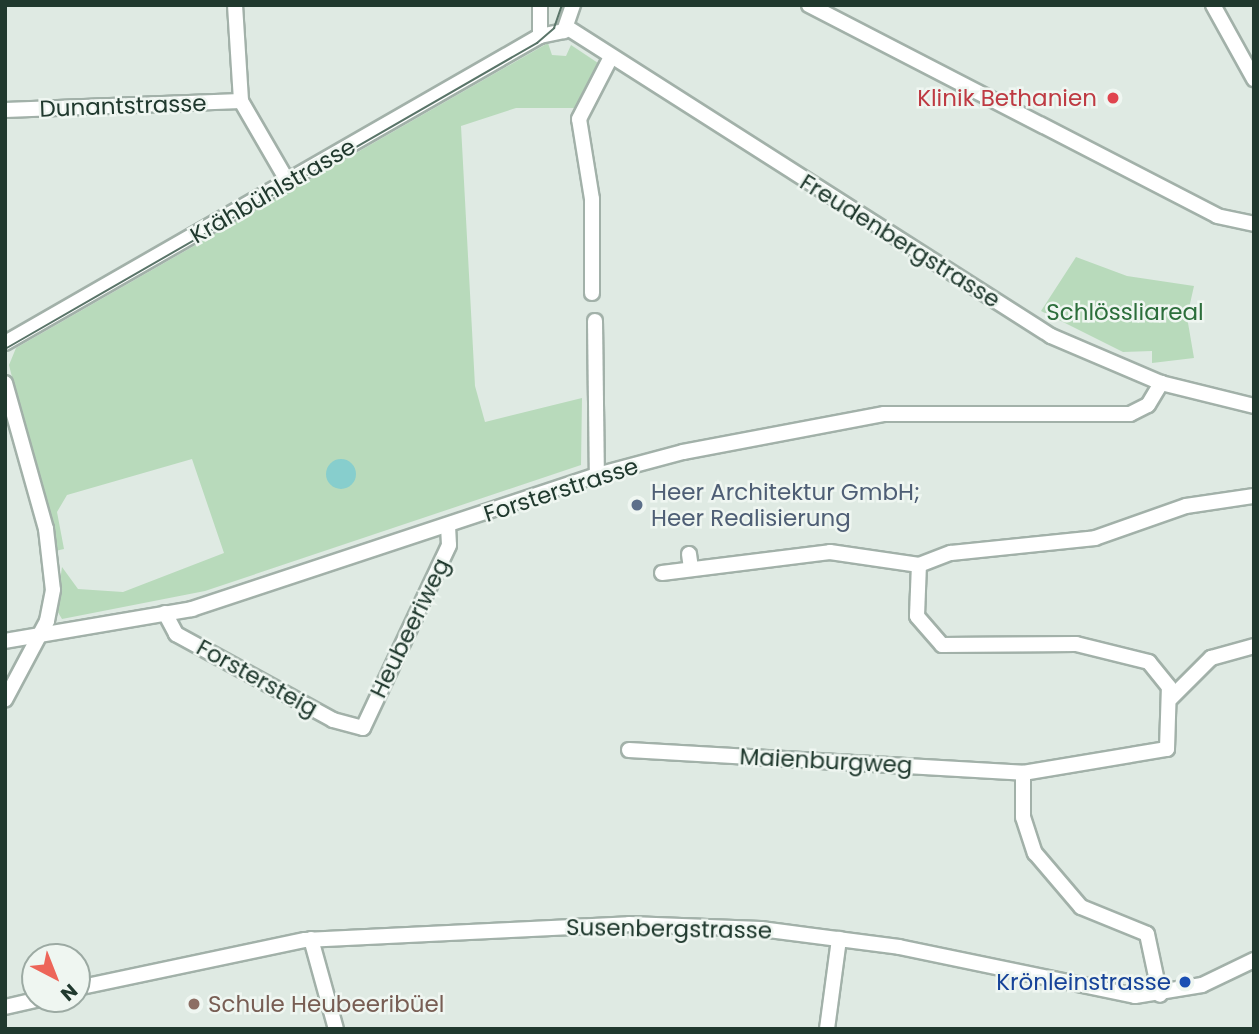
<!DOCTYPE html>
<meta charset="utf-8">
<style>
body{margin:0}
#map{position:relative;width:1259px;height:1034px;overflow:hidden;background:#dfeae3;font-family:Poppins,sans-serif}
div>[style]{position:absolute}
[style*='--x']{left:calc(var(--x)*1px);top:calc(var(--y)*1px);width:calc(var(--w)*1px);rotate:calc(var(--a)*1deg)}
.green>*{inset:0;background:#b8dabb}
.water>*{inset:0;background:#87cecd}
.round{border-radius:50%}
.roads{filter:drop-shadow(2px 0 #a2b1a9) drop-shadow(-2px 0 #a2b1a9) drop-shadow(0 2px #a2b1a9) drop-shadow(0 -2px #a2b1a9)}
.minor>*{height:14px;margin:-7px;padding:0 7px;transform-origin:7px;border-radius:7px;background:#fff}
.tram>*{height:2px;margin:-1px;padding:0 1px;transform-origin:1px;border-radius:1px;background:#5a7569}
.dots>*{width:19px;height:19px;translate:-50% -50%;box-sizing:border-box;border:4px solid #eff6f1;border-radius:50%}
span{translate:-50% -50%;white-space:nowrap;text-align:center;line-height:1.15;-webkit-text-stroke:5px #eff6f1;paint-order:stroke}
.health-label{font-size:23px;color:#be3a42}
.right{translate:-100% -50%;text-align:right}
.street-label{font-size:23px;color:#20392e}
.park-label{font-size:23px;color:#2c6e3b}
.service-label{font-size:23px;color:#4e5e75}
.left{translate:0 -50%;text-align:left}
.transit-label{font-size:23px;color:#164399}
.education-label{font-size:23px;color:#785e54}
.frame{position:absolute;inset:0;border:7px solid #20392e;pointer-events:none}
.north{position:absolute;left:21px;top:943px;width:70px;height:70px;box-sizing:border-box;background:#eff6f1;border:2px solid #9caaa3;border-radius:50%;rotate:138deg;font-size:19px;font-weight:700;line-height:28px;text-align:center;color:#20392e}
.north::after{content:'';display:block;margin:auto;width:24px;height:32px;background:#ed6559;clip-path:polygon(50% 0,100% 100%,50% 72%,0 100%)}
</style>
<div id="map">
<div class="green">
<div style="clip-path:polygon(548px 43px,552px 55px,566px 56px,571px 45px,598px 63px,577px 108px,516px 108px,461px 126px,475px 386px,485px 422px,582px 398px,581px 465px,205px 591px,62px 619px,56px 609px,62px 567px,78px 589px,123px 592px,224px 553px,192px 459px,67px 495px,57px 512px,64px 549px,55px 551px,9px 365px,16px 348px)"></div>
<div style="clip-path:polygon(1076px 257px,1127px 276px,1194px 286px,1187px 317px,1194px 358px,1152px 363px,1152px 351px,1123px 352px,1041px 311px)"></div>
</div>
<div class="water">
<div class="round" style="left:326px;top:459px;width:30px;height:30px"></div>
</div>
<div class="roads">
<div class="minor">
<div style="--x:235;--y:5;--w:96;--a:86.4"></div>
<div style="--x:241;--y:101;--w:94;--a:59.9"></div>
<div style="--x:809;--y:5;--w:459;--a:27.3"></div>
<div style="--x:1217;--y:216;--w:38;--a:12"></div>
<div style="--x:1213;--y:5;--w:85;--a:61"></div>
<div style="--x:568;--y:28;--w:573;--a:32.52"></div>
<div style="--x:1051;--y:336;--w:120;--a:23.1"></div>
<div style="--x:1161;--y:383;--w:96;--a:13.9"></div>
<div style="--x:540;--y:36;--w:31;--a:-90"></div>
<div style="--x:5;--y:110;--w:236;--a:-2.2"></div>
<div style="--x:592;--y:293;--w:94;--a:-90"></div>
<div style="--x:592;--y:199;--w:81;--a:-99.2"></div>
<div style="--x:579;--y:119;--w:70;--a:-62.7"></div>
<div style="--x:595;--y:321;--w:154;--a:89.3"></div>
<div style="--x:5;--y:343;--w:617;--a:-29.85"></div>
<div style="--x:540;--y:36;--w:25;--a:-12"></div>
<div style="--x:564;--y:31;--w:28;--a:-71"></div>
<div style="--x:5;--y:383;--w:152;--a:74.3"></div>
<div style="--x:46;--y:529;--w:61;--a:83.5"></div>
<div style="--x:53;--y:590;--w:32;--a:101"></div>
<div style="--x:47;--y:621;--w:89;--a:118"></div>
<div style="--x:689;--y:554;--w:15;--a:82"></div>
<div style="--x:662;--y:573;--w:169;--a:-7.1"></div>
<div style="--x:830;--y:552;--w:90;--a:8.3"></div>
<div style="--x:919;--y:565;--w:34;--a:-21"></div>
<div style="--x:951;--y:553;--w:145;--a:-5.9"></div>
<div style="--x:1095;--y:538;--w:96;--a:-19.4"></div>
<div style="--x:1186;--y:506;--w:69;--a:-8.4"></div>
<div style="--x:165;--y:613;--w:24;--a:62"></div>
<div style="--x:176;--y:634;--w:179;--a:28.7"></div>
<div style="--x:333;--y:720;--w:31;--a:15"></div>
<div style="--x:363;--y:728;--w:202;--a:-64.8"></div>
<div style="--x:449;--y:545;--w:18;--a:-93"></div>
<div style="--x:5;--y:641;--w:190;--a:-9.7"></div>
<div style="--x:192;--y:609;--w:427;--a:-18.3"></div>
<div style="--x:597;--y:475;--w:89;--a:-15"></div>
<div style="--x:683;--y:452;--w:205;--a:-10.7"></div>
<div style="--x:884;--y:414;--w:246;--a:0"></div>
<div style="--x:1130;--y:414;--w:20;--a:-27"></div>
<div style="--x:1148;--y:405;--w:26;--a:-59"></div>
<div style="--x:1171;--y:698;--w:57;--a:-45"></div>
<div style="--x:1211;--y:658;--w:45;--a:-15.6"></div>
<div style="--x:629;--y:750;--w:395;--a:3.3"></div>
<div style="--x:1023;--y:773;--w:146;--a:-9.5"></div>
<div style="--x:1167;--y:749;--w:62;--a:-88.2"></div>
<div style="--x:1169;--y:687;--w:32;--a:-129"></div>
<div style="--x:1149;--y:662;--w:75;--a:-166.1"></div>
<div style="--x:1076;--y:644;--w:134;--a:179.6"></div>
<div style="--x:942;--y:645;--w:38;--a:-131"></div>
<div style="--x:917;--y:616;--w:51;--a:-87.8"></div>
<div style="--x:1023;--y:773;--w:44;--a:90"></div>
<div style="--x:1023;--y:817;--w:38;--a:72"></div>
<div style="--x:1035;--y:853;--w:71;--a:49.6"></div>
<div style="--x:1081;--y:907;--w:71;--a:22.2"></div>
<div style="--x:1147;--y:934;--w:62;--a:78"></div>
<div style="--x:311;--y:939;--w:93;--a:74.5"></div>
<div style="--x:77;--y:988;--w:233;--a:-11.9"></div>
<div style="--x:305;--y:940;--w:324;--a:-2.8"></div>
<div style="--x:629;--y:924;--w:132;--a:2.2"></div>
<div style="--x:761;--y:929;--w:139;--a:7.4"></div>
<div style="--x:899;--y:947;--w:241;--a:11.7"></div>
<div style="--x:1135;--y:996;--w:68;--a:-9.3"></div>
<div style="--x:1202;--y:985;--w:58;--a:-25.7"></div>
<div style="--x:5;--y:1007;--w:35;--a:-13"></div>
<div style="--x:827;--y:1029;--w:91;--a:-82.4"></div>
</div>
</div>
<div class="tram">
<div style="--x:5;--y:349;--w:614;--a:-29.91"></div>
<div style="--x:537;--y:43;--w:23;--a:-41"></div>
<div style="--x:554;--y:28;--w:24;--a:-71"></div>
</div>
<div class="dots">
<div style="left:1113px;top:98px;background:#e0444e"></div>
<div style="left:637px;top:505px;background:#5c6f8a"></div>
<div style="left:1185px;top:982px;background:#1a4fb4"></div>
<div style="left:194px;top:1004px;background:#8d6e63"></div>
</div>
<div class="health-label">
<span class="right" style="left:1097px;top:98px">Klinik Bethanien</span>
</div>
<div class="street-label">
<span style="left:123px;top:106px;rotate:-2deg">Dunantstrasse</span>
<span style="left:273px;top:191px;rotate:-30deg">Krähbühlstrasse</span>
<span style="left:900px;top:241px;rotate:32deg">Freudenbergstrasse</span>
<span style="left:561px;top:490px;rotate:-18deg">Forsterstrasse</span>
<span style="left:410px;top:628px;rotate:-64deg">Heubeeriweg</span>
<span style="left:257px;top:678px;rotate:29deg">Forstersteig</span>
<span style="left:826px;top:761px;rotate:3deg">Maienburgweg</span>
<span style="left:669px;top:929px;rotate:1deg">Susenbergstrasse</span>
</div>
<div class="park-label">
<span style="left:1125px;top:312px">Schlössliareal</span>
</div>
<div class="service-label">
<span class="left" style="left:651px;top:505px">Heer Architektur GmbH;<br>Heer Realisierung</span>
</div>
<div class="transit-label">
<span class="right" style="left:1171px;top:982px">Krönleinstrasse</span>
</div>
<div class="education-label">
<span class="left" style="left:208px;top:1004px">Schule Heubeeribüel</span>
</div>
<div class="frame"></div>
<div class="north">N</div>
</div>
